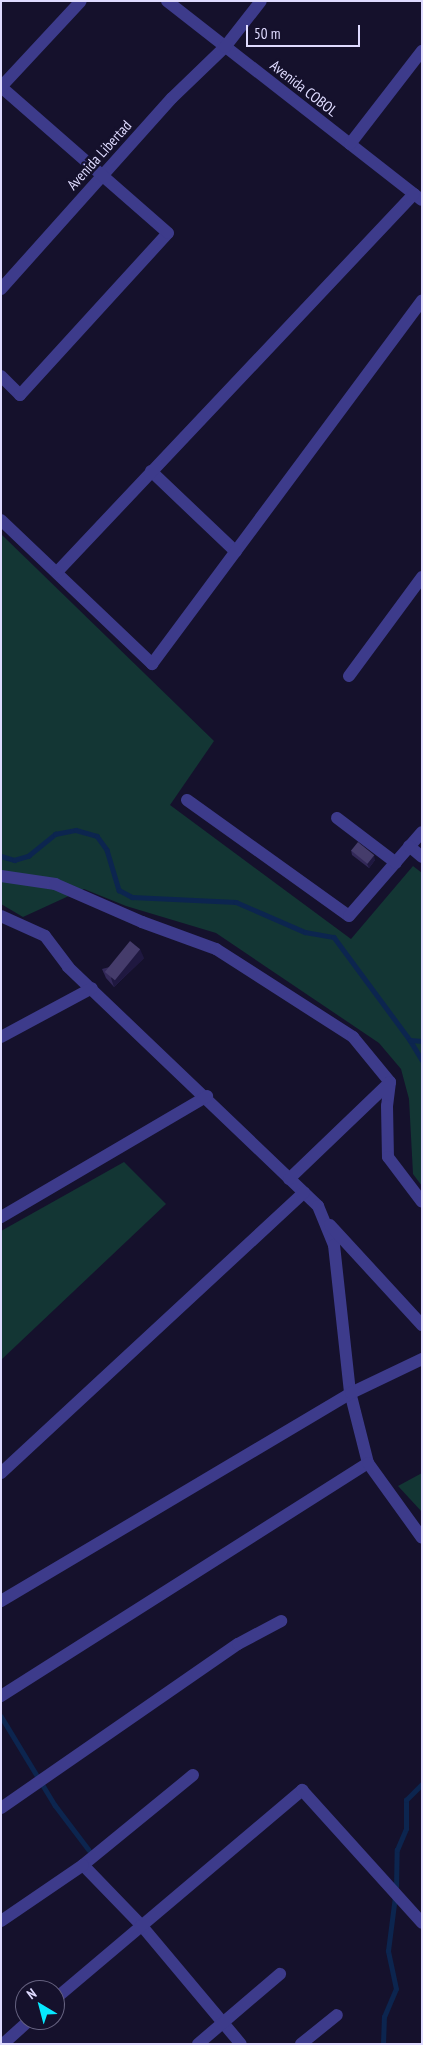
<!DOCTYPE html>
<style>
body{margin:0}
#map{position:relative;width:423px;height:2045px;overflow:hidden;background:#15112c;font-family:"PT Sans Narrow",sans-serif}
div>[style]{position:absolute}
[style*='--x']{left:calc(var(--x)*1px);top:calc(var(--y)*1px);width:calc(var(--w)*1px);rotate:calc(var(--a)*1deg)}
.green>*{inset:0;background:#133634}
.stream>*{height:4.5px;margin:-2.25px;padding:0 2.25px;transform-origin:2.25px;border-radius:2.25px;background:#0c254f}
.minor>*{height:12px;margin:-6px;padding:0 6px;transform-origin:6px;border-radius:6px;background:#3d3b8b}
.wall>*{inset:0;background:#332959}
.shaded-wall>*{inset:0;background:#1f1840}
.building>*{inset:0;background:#453c6b;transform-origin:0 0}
span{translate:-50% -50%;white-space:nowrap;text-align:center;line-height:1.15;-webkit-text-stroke:5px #15112c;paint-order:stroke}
.street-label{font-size:15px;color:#dfdbff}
.frame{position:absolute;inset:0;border:2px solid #dfdbff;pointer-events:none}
.north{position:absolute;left:15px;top:1980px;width:50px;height:50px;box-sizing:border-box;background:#15112c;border:1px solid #666280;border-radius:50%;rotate:323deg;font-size:14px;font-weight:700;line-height:20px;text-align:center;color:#dfdbff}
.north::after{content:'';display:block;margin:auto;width:18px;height:22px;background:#07e8ff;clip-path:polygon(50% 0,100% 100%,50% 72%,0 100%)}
.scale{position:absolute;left:246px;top:25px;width:114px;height:22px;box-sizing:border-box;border:2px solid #dfdbff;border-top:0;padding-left:6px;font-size:15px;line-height:18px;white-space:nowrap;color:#dfdbff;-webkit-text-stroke:4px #15112c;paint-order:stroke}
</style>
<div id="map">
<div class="green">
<div style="clip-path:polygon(1px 534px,214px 741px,170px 805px,351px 939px,413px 866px,422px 873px,422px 1186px,413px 1174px,409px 1099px,401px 1069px,379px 1043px,216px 933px,126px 906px,84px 889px,23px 917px,1px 904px)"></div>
<div style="clip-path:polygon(124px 1162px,166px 1204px,1px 1360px,1px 1231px)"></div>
<div style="clip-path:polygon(422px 1473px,422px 1512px,398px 1486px)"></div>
</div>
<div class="stream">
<div style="--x:1;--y:856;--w:14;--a:17"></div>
<div style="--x:14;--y:860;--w:15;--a:-16"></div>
<div style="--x:28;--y:856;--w:35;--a:-39"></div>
<div style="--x:55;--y:834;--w:21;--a:-11"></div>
<div style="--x:76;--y:830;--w:22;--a:16"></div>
<div style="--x:97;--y:836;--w:17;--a:54"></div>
<div style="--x:107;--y:850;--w:42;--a:73.3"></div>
<div style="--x:119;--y:890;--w:15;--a:28"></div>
<div style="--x:132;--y:897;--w:104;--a:2.8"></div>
<div style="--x:236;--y:902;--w:75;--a:23.5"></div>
<div style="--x:305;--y:932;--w:29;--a:10"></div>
<div style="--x:334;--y:937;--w:128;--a:53.6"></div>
<div style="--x:410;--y:1040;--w:23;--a:59"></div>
<div style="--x:410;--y:1040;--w:12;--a:5"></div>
<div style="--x:1;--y:1716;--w:104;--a:58.8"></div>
<div style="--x:55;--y:1805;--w:56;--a:52.9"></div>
<div style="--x:396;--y:1889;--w:39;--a:-89"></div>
<div style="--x:397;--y:1850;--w:23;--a:-67"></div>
<div style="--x:406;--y:1829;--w:29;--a:-90"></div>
<div style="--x:406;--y:1800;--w:23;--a:-45"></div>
<div style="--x:383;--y:2044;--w:27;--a:-88"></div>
<div style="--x:384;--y:2017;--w:30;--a:-67"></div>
<div style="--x:396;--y:1989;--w:39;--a:-102"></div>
<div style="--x:388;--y:1951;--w:55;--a:-82.7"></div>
</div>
<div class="minor">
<div style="--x:167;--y:1;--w:323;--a:38"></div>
<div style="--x:350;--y:144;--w:118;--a:-52.3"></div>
<div style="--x:1;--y:289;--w:256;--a:-48.2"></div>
<div style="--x:172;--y:98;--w:74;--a:-43.9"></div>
<div style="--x:225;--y:47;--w:58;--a:-52"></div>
<div style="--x:1;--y:376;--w:27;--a:45"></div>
<div style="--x:20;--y:395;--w:219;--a:-47.6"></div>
<div style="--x:168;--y:233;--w:222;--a:-138.8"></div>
<div style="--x:1;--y:87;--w:117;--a:-47.1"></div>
<div style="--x:151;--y:471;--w:117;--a:43.6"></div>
<div style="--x:1;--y:520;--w:209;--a:43.6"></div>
<div style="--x:152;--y:664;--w:453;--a:-53.4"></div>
<div style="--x:57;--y:572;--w:520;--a:-46.64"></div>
<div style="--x:349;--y:676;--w:123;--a:-53.6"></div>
<div style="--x:187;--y:800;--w:199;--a:35.6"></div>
<div style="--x:349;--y:916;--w:111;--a:-49"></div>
<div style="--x:337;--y:818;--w:74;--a:37.3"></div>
<div style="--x:409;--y:846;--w:17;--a:40"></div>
<div style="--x:1;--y:876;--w:55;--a:8.4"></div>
<div style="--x:55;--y:884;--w:95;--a:23.6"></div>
<div style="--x:142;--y:922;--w:79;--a:20"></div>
<div style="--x:216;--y:949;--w:163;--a:32.7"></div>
<div style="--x:353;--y:1037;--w:58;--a:50.6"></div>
<div style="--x:390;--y:1082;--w:24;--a:97"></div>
<div style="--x:387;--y:1106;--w:51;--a:88.9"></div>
<div style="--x:388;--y:1157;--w:56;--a:52.9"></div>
<div style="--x:1;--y:916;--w:48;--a:24.4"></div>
<div style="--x:45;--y:936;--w:39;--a:53"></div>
<div style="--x:68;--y:967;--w:346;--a:43.7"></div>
<div style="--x:318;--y:1206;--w:42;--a:67.7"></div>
<div style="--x:334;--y:1245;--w:148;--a:83.8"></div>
<div style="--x:350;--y:1392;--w:73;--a:75.8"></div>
<div style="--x:368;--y:1463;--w:435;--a:147.6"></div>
<div style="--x:1;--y:1037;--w:103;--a:-28.3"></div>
<div style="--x:289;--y:1179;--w:140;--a:-43.8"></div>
<div style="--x:1;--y:1217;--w:239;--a:-30.4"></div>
<div style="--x:330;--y:1225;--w:136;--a:47.4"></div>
<div style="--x:368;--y:1463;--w:92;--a:54.2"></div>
<div style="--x:1;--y:1473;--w:413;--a:-42.8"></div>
<div style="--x:1;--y:1601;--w:407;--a:-30.7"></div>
<div style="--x:351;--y:1393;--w:79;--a:-25.6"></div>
<div style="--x:193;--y:1775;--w:142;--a:140.7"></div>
<div style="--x:83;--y:1865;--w:83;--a:46"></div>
<div style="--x:141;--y:1925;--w:155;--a:50"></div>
<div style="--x:1;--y:1808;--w:288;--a:-34.7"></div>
<div style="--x:238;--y:1644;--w:49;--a:-28.1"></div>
<div style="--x:1;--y:1921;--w:99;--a:-34.3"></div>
<div style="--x:55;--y:1999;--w:324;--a:-40.2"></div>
<div style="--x:302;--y:1790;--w:179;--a:47.9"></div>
<div style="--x:3;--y:2044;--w:36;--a:-42"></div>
<div style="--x:198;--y:2044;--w:108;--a:-40.5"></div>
<div style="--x:301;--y:2044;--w:46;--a:-38.9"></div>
</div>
<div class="wall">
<div style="clip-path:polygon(351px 850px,375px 860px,369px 868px,352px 855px)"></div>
<div style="clip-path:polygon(144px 958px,114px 987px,106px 978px,102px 969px)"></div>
</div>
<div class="shaded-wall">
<div style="clip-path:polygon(374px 855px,375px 860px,369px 868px,367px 864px)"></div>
<div style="clip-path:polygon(140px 949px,144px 958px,114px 987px,111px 978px)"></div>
</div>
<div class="building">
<div style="left:358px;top:842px;width:21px;height:11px;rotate:39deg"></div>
<div style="left:130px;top:941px;width:13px;height:40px;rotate:39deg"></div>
</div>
<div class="street-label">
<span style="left:304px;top:88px;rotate:38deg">Avenida COBOL</span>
<span style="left:99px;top:155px;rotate:-48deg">Avenida Libertad</span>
</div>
<div class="frame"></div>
<div class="north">N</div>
<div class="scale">50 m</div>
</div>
